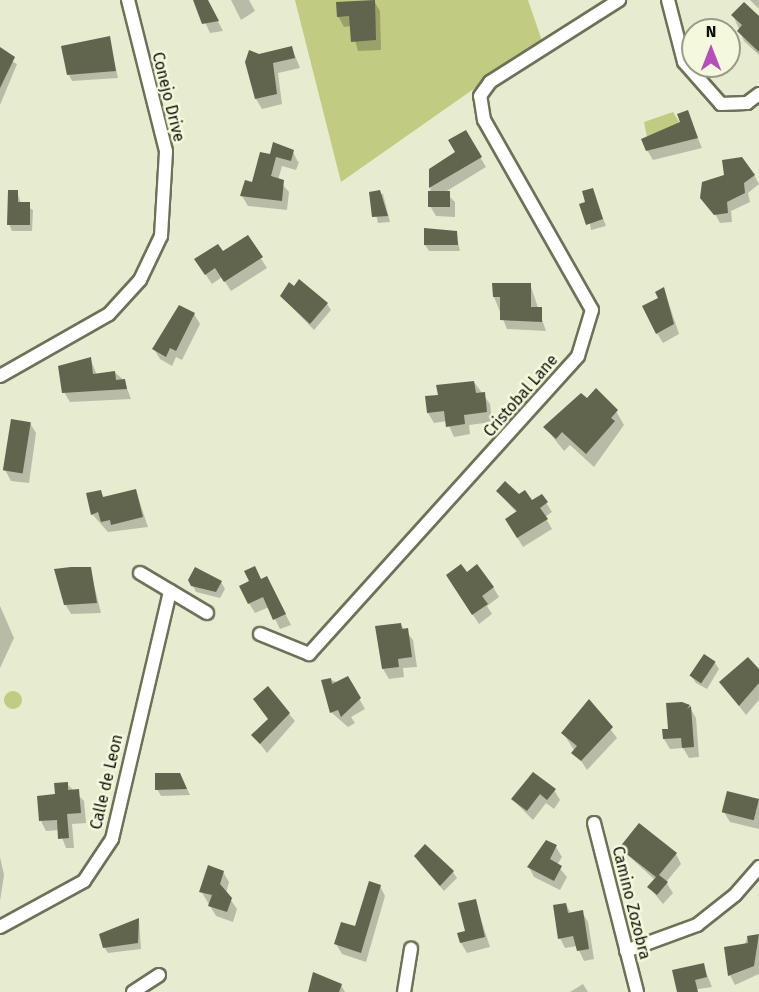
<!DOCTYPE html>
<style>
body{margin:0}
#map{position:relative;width:759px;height:992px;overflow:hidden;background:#e7ebd0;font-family:"Fira Sans",sans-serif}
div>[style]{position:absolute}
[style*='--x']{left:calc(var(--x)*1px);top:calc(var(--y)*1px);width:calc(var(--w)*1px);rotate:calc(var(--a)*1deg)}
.green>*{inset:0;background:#c1cb81}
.round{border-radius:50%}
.shadow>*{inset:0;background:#0003}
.building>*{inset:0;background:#61654d;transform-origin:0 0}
.roads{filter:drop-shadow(2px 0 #6d7158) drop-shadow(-2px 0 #6d7158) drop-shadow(0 2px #6d7158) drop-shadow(0 -2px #6d7158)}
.minor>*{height:12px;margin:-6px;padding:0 6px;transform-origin:6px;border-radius:6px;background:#fff}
span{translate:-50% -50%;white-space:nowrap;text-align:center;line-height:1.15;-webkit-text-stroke:5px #f4f9dd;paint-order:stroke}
.street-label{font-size:16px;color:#0d0e06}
.north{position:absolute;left:681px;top:18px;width:60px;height:60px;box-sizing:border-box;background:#f4f9dd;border:2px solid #989b87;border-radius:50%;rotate:0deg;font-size:16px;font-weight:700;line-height:24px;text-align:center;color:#0d0e06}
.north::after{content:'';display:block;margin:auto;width:21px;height:27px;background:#b351b9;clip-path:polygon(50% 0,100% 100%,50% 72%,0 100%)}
</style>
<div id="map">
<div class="green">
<div style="clip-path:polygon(295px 0,528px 0,542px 41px,341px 182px)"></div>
<div style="clip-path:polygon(673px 112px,681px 125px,647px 137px,644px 122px)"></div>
<div class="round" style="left:4px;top:691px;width:18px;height:18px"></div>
</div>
<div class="shadow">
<div style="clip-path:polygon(195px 0,207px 0,223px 31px,210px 33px)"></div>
<div style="clip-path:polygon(231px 0,249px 0,255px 11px,241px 20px)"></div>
<div style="clip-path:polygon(750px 0,759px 0,759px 7px,758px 8px)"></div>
<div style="clip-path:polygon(374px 1px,380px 11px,381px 50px,358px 51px,351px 26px,344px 27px,338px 16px)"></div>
<div style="clip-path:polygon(733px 15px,759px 19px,759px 55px,744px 41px)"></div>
<div style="clip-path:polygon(109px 38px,118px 78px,72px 81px,69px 75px)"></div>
<div style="clip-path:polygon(292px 48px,300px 68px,278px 73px,282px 104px,262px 109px,256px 99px,259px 55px)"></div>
<div style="clip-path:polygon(0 54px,17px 64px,0 105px)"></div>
<div style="clip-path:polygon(687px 112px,702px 148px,653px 160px,647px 150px,682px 123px)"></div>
<div style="clip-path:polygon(465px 132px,486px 167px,445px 192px,455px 202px,455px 217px,436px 216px,430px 206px,431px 170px,457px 153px)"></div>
<div style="clip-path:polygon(293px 152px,298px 162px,277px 156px,299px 162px,296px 170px,282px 166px,278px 180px,289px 192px,287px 210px,248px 206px,242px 196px,271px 156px)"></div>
<div style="clip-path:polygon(754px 175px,759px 184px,748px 193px,750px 202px,731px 211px,732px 222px,720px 223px,701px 188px,725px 176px)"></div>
<div style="clip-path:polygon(592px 190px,606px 226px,591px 230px,587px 203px)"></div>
<div style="clip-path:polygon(17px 192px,21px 203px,33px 210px,32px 231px,12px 231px,9px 224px)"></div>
<div style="clip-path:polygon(371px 193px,383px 194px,390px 222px,378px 223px)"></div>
<div style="clip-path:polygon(456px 233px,460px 251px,429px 251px,425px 245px)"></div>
<div style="clip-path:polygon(247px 237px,267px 268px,231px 291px,222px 277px,212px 284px,202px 269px)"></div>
<div style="clip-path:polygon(530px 284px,546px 331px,507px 329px,494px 297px)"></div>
<div style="clip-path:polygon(664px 289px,679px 334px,663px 343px,657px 333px)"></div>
<div style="clip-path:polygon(281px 296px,327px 304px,331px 310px,314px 330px)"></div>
<div style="clip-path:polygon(194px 314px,200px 324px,182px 360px,176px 357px,172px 366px,160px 359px,154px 349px)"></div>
<div style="clip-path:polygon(90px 358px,97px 375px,114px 372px,124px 380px,131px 399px,70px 402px,64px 392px)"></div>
<div style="clip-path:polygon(474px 382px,490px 404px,492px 422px,469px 425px,470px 434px,454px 437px,447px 421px,434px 423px,428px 413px,439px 396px)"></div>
<div style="clip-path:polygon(587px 400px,616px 411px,624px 425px,594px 467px,570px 445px,564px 451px,545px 427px)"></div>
<div style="clip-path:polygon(30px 423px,36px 433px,29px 483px,11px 481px,5px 470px)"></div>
<div style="clip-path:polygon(100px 491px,104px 499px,136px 491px,148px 527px,108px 532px,92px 514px)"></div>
<div style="clip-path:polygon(498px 492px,531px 503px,542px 496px,552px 512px,545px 517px,552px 529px,523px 547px,512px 529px,517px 513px)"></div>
<div style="clip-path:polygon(90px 569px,101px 613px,71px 614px,65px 604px)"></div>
<div style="clip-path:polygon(466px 574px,493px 587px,499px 597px,487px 606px,492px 614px,479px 624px,453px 585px)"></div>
<div style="clip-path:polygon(190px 580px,221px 582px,225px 589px,220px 598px,196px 592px)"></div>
<div style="clip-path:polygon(261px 580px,272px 588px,291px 625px,280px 629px,269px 607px,255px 613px,249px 603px)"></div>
<div style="clip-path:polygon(0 606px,14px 638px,0 668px)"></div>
<div style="clip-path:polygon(400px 624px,413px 640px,417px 667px,403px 668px,404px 677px,389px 679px,383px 669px)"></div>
<div style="clip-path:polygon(715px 663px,719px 669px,707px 689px,696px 683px,692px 677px)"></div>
<div style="clip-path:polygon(759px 671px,759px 700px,746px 715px,721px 682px)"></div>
<div style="clip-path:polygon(331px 680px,353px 688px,365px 709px,351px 717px,355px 723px,348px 727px,332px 713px,323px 681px)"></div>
<div style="clip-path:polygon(267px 688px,295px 721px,267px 753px,253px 735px,269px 720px,261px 709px)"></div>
<div style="clip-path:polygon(589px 701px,617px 738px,587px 770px,563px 733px)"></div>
<div style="clip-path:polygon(689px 706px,696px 718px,699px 757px,689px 758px,683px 748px,670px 749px,664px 739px)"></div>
<div style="clip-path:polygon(180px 774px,190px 795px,161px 796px,157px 789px)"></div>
<div style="clip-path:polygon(67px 784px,84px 801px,86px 823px,72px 824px,74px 848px,66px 848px,59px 830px,46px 831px,41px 821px)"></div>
<div style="clip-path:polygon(554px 790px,560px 800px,554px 809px,546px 803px,533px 820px,513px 800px)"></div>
<div style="clip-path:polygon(728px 793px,759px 801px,759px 829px,730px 822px,724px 812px)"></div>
<div style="clip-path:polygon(556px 847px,562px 857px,557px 865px,567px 877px,560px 890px,534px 877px,529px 867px)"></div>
<div style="clip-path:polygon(621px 849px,676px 854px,681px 864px,666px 882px,673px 893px,663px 904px,649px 887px,655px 880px)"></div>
<div style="clip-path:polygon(0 857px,4px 875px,0 901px)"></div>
<div style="clip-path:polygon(420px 863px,453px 872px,457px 878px,444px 891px)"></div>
<div style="clip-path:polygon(223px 872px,229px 882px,226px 893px,237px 909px,233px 922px,216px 916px,201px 891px)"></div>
<div style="clip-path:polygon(380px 886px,385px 896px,366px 962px,342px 954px,336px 944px,356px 928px)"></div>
<div style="clip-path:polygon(475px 901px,490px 947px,467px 953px,461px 943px)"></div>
<div style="clip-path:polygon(566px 904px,571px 914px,582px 912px,588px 922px,594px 959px,584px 961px,577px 946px,565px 948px,560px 938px)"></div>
<div style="clip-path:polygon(139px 920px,141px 949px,108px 953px,104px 947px)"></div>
<div style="clip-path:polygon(759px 936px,759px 974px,735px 985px,730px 975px,748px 937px)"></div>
<div style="clip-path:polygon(703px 965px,712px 987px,679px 992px)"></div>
<div style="clip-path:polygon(583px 984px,588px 992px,570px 992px)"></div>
<div style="clip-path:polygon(341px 985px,345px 992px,308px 992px)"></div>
</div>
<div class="building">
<div style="clip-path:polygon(193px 0,208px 0,219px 21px,202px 24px)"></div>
<div style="clip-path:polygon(375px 0,376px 40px,351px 42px,349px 16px,337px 17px,336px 2px)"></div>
<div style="clip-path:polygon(744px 2px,759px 16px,759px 52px,737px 31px,742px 25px,731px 15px)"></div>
<div style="clip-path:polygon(110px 36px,116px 71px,67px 75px,61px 46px)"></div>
<div style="clip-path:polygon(292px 46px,295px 58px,273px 63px,277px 94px,255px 99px,245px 62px,249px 50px,259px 54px)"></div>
<div style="clip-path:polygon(0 47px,15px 57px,0 88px)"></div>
<div style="clip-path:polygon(688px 110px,698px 138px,646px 151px,641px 139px,680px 122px,677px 114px)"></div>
<div style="clip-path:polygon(466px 130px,482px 157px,429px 188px,429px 169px,455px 152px,448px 140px)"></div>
<div style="clip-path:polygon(273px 142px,294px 150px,291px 161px,276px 157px,271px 176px,284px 180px,282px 201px,240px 196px,245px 180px,252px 182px,260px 152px,270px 154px)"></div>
<div style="clip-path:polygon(742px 157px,755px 175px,744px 183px,745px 193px,727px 202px,728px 213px,714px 215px,700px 198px,702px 182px,724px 175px,722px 160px)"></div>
<div style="clip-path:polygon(593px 188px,603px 219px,586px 225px,579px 204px,585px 202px,582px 191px)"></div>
<div style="clip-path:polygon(8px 190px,18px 190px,18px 202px,30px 202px,30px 225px,7px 225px)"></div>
<div style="clip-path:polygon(380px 190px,388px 216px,372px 217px,369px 192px)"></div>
<div style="left:428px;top:191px;width:22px;height:16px"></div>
<div style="clip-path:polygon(424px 228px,457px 231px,458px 245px,424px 245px)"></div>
<div style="clip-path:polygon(248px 235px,263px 257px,224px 282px,215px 268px,205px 275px,194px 259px,218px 244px,223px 251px)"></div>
<div style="clip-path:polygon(299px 279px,328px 303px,310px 324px,280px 296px,289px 282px,294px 286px)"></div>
<div style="clip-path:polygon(492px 283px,531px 283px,531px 307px,542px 307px,542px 322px,500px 320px,500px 297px,493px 297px)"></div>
<div style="clip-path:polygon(664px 287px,674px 324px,656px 334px,642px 306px,658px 298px,655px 292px)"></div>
<div style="clip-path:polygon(179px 305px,195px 313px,176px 351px,170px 348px,166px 357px,152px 349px)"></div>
<div style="clip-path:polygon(91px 357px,93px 374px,115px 371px,116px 380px,125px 379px,127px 389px,62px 393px,58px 366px)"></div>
<div style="clip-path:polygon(474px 381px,476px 393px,485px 392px,487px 412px,464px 415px,465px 424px,446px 427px,444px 411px,427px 413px,425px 396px,438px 395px,436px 385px)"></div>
<div style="clip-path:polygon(596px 388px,618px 410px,611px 418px,615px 421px,586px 454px,562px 432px,556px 439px,543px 427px,581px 393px,587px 398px)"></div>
<div style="left:11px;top:419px;width:20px;height:52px;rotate:9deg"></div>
<div style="clip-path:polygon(505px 481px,519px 494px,525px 490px,532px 500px,542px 494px,548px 502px,540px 508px,548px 519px,517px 538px,505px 519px,517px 511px,496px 491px)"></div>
<div style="clip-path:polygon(136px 489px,143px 517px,111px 525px,110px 520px,101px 522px,98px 512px,91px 515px,86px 493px,101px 490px,103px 497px)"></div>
<div style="clip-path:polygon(461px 564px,467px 572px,477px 564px,494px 587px,482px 596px,488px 604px,472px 615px,446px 575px)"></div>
<div style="clip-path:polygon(255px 566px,261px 579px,267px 576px,286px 614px,273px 620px,263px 597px,248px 604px,239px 586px,249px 581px,244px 571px)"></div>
<div style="clip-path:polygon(71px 567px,91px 567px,97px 603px,64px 605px,54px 569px)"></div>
<div style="clip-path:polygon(195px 567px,222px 581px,216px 592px,191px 586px,188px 580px)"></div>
<div style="clip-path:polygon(401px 623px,402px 629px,408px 628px,412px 657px,398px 659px,399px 667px,382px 669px,375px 626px)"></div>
<div style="left:704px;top:654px;width:14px;height:26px;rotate:34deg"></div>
<div style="clip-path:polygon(748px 657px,759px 669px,759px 683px,739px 706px,719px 682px)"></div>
<div style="clip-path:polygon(348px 676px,361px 698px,341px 717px,338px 710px,330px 713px,321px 680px,331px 678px,332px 684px)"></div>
<div style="clip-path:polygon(268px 686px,290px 713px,260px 744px,251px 735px,268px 719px,253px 699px)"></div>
<div style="clip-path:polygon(589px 699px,613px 727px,581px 761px,571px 753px,577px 746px,561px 733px)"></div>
<div style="clip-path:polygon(682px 702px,690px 705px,687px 709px,691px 706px,694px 747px,682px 748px,681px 738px,663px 739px,662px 729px,668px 729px,666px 703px)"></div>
<div style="clip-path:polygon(533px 772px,556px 789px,547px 800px,540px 794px,527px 811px,511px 799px)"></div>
<div style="clip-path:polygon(155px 773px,180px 773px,187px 789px,155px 790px)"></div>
<div style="clip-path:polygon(68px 782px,68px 790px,79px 789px,81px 813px,67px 814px,69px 838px,58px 839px,57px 820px,39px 821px,37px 796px,55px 794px,54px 783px)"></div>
<div style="left:727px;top:791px;width:33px;height:22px;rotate:14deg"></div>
<div style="clip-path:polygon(639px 823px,677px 853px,659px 875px,668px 882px,657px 895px,647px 887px,656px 877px,619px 848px)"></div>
<div style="clip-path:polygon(546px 840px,557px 845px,550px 859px,562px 866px,554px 881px,527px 867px)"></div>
<div style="clip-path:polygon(425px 844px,454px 871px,440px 886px,414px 856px)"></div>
<div style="clip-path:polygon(208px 865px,224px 871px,220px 884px,232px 898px,227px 912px,208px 906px,212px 895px,199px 892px)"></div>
<div style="clip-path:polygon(369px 881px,381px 885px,361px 953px,334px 944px,341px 922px,355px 926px)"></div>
<div style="clip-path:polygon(476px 899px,485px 937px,460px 943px,457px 933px,465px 931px,458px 903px)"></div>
<div style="clip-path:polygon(566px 903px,568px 913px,583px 910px,589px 949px,577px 951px,573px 936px,558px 939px,553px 905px)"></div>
<div style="clip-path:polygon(139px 918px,138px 943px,103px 948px,99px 934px)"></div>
<div style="clip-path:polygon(759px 934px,754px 966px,728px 976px,724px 947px,748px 943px,747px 936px)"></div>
<div style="clip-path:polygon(704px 963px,707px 977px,695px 980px,698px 992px,677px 992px,672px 970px)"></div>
<div style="clip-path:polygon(313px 972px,342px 984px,339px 992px,308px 992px)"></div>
</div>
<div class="roads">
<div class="minor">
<div style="--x:668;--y:0;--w:64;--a:75.5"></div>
<div style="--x:684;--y:62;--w:56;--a:48.6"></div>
<div style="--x:721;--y:104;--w:26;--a:-2"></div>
<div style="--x:747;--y:103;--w:15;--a:-37"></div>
<div style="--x:0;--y:376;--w:125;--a:-29.6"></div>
<div style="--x:109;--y:314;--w:46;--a:-47.6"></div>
<div style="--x:140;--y:280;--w:49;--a:-64.5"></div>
<div style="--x:161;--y:236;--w:85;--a:-86.6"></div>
<div style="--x:166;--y:151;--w:156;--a:-104.1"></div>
<div style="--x:140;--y:573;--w:78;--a:30.8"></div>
<div style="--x:260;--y:634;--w:53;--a:22.2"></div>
<div style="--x:309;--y:654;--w:401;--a:-47.9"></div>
<div style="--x:578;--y:356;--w:48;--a:-73.1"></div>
<div style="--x:592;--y:310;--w:219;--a:-119.6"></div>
<div style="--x:484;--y:120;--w:24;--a:-99"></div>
<div style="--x:480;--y:96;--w:17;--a:-54"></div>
<div style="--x:490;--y:82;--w:153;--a:-32.4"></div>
<div style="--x:594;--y:823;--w:174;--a:75.7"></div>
<div style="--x:0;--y:927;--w:96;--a:-28.7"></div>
<div style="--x:84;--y:881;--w:50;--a:-56.3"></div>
<div style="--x:112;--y:839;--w:255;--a:-76.8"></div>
<div style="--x:626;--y:951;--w:76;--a:-20.1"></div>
<div style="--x:697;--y:925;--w:48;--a:-38.3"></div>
<div style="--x:735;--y:895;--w:37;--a:-49"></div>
<div style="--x:133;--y:992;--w:31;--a:-33"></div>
<div style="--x:404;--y:992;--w:44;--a:-80.8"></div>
</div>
</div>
<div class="street-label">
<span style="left:168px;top:97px;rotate:76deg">Conejo Drive</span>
<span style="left:521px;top:396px;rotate:-49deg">Cristobal Lane</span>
<span style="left:107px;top:782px;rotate:-77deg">Calle de Leon</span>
<span style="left:631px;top:903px;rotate:76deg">Camino Zozobra</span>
</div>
<div class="north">N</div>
</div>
